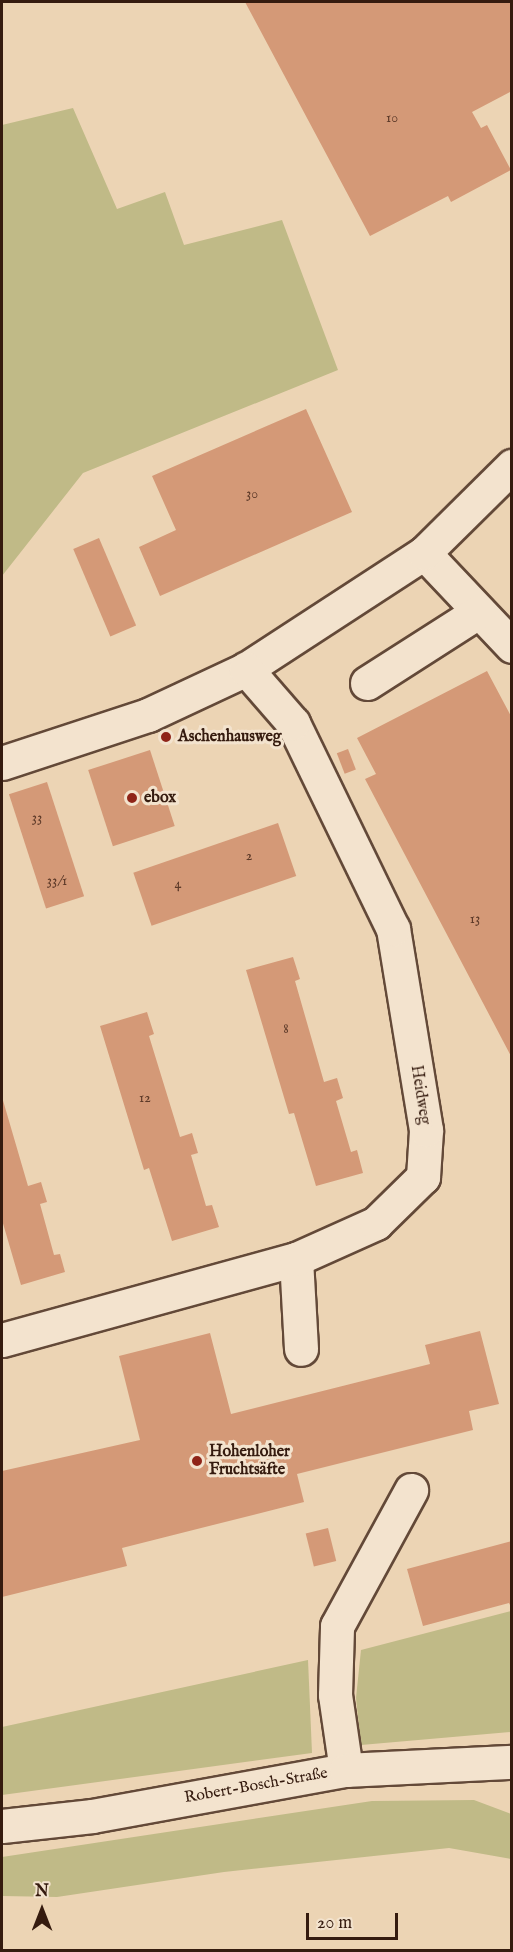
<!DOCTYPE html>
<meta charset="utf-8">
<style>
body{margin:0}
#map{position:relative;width:513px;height:1952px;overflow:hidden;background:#ecd4b4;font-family:"IM FELL English",serif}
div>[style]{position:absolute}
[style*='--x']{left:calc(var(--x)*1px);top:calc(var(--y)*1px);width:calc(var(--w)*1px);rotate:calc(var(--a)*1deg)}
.green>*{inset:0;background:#c0ba87}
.building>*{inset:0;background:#d49977;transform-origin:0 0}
.roads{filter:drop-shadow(2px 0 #634938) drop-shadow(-2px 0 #634938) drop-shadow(0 2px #634938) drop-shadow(0 -2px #634938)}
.minor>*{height:33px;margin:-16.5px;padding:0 16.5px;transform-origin:16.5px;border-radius:16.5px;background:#f3e3ce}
.dots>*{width:16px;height:16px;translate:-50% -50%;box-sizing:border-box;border:3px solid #f3e3ce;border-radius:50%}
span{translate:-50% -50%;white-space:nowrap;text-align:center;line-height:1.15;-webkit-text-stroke:6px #f3e3ce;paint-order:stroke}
.number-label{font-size:14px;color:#5d3a29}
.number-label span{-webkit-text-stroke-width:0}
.poi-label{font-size:16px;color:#351b0f;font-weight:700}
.left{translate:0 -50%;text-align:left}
.street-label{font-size:16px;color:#351b0f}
.frame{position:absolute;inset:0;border:3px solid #351b0f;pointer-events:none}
.north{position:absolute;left:12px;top:1880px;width:60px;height:60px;-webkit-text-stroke:4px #f3e3ce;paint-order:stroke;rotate:0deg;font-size:16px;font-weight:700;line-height:24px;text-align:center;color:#351b0f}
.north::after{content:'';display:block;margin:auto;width:21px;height:27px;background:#351b0f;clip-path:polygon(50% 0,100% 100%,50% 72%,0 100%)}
.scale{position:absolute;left:306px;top:1913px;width:92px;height:27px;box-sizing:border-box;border:3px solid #351b0f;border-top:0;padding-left:8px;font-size:18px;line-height:21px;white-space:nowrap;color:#351b0f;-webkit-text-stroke:4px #f3e3ce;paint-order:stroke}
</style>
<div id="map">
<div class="green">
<div style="clip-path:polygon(73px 108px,117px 209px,165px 192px,184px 245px,282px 220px,338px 370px,83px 473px,2px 576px,2px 125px)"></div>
<div style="clip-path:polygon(511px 1611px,511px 1732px,361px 1745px,356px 1698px,361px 1650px)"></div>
<div style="clip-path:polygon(308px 1660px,312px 1753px,2px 1795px,2px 1727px)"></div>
<div style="clip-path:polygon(474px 1800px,511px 1814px,511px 1859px,449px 1848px,224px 1872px,57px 1897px,2px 1896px,2px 1857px,372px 1801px)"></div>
</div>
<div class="building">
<div style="clip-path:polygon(245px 2px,512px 2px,512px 91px,472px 112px,481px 128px,487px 125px,511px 170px,451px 202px,448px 196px,370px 236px)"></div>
<div style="clip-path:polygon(306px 409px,352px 512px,160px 596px,139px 547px,176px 530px,152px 476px)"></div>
<div style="left:99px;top:538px;width:95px;height:28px;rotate:67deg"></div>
<div style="clip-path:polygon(487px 671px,512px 718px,512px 1058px,365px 779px,376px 774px,357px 738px)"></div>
<div style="left:348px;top:749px;width:22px;height:12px;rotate:69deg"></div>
<div style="left:150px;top:750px;width:80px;height:65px;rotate:72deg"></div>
<div style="left:47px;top:782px;width:120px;height:40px;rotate:72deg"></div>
<div style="left:278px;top:823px;width:56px;height:153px;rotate:71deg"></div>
<div style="clip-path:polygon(293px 957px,300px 979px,295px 981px,324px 1082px,337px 1078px,343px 1098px,336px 1101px,351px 1152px,357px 1150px,363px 1173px,316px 1186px,294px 1113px,289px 1114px,246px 970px)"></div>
<div style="clip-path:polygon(147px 1012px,154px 1034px,149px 1036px,180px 1137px,192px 1133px,198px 1153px,191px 1155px,206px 1206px,212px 1205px,219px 1227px,172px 1241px,149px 1168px,144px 1170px,100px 1026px)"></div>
<div style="clip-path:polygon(2px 1097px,28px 1186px,41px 1182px,47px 1202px,40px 1204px,54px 1255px,60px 1254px,65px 1272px,21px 1285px,2px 1220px)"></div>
<div style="clip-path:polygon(480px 1331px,499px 1404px,469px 1411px,473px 1430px,297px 1474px,304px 1502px,122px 1548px,127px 1566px,2px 1597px,2px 1471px,140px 1440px,119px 1356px,210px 1333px,231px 1414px,430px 1364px,425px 1345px)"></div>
<div style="left:328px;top:1528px;width:34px;height:23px;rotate:76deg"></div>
<div style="clip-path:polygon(512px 1541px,512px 1609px,509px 1603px,423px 1626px,407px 1569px)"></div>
</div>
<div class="roads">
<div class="minor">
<div style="--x:424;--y:553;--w:128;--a:46.6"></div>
<div style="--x:367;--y:683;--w:132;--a:-32.6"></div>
<div style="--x:2;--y:763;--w:154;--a:-18.2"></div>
<div style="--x:148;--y:715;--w:108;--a:-25.1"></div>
<div style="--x:246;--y:669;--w:212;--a:-33.1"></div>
<div style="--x:424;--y:553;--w:124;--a:-44.7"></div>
<div style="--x:296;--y:1259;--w:90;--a:86.8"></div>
<div style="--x:2;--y:1340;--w:305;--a:-15.4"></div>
<div style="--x:296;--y:1259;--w:88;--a:-24.2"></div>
<div style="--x:376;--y:1223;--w:66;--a:-44.4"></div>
<div style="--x:423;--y:1177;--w:47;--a:-86.3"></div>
<div style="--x:426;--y:1130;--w:204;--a:-99.3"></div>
<div style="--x:393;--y:929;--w:229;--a:-115.9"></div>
<div style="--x:293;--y:723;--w:72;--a:-131"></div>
<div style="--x:346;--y:1770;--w:76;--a:-98.3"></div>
<div style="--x:335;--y:1695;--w:69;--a:-88.3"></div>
<div style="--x:337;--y:1626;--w:155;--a:-61.4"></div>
<div style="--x:2;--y:1826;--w:91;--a:-6.3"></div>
<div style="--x:92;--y:1816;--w:258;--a:-10.3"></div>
<div style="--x:346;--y:1770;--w:166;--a:-2.8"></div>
</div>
</div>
<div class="dots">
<div style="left:166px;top:737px;background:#8f2418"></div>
<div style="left:132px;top:798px;background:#8f2418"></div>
<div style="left:197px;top:1461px;background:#8f2418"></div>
</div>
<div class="number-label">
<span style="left:392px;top:118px">10</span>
<span style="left:252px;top:494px">30</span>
<span style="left:37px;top:818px">33</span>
<span style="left:249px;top:856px">2</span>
<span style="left:57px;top:881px">33/1</span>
<span style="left:178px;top:884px">4</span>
<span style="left:475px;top:919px">13</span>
<span style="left:286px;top:1029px">8</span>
<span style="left:145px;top:1098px">12</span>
</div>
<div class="poi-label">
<span class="left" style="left:178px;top:737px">Aschenhausweg</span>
<span class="left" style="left:144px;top:798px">ebox</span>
<span class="left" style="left:209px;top:1461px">Hohenloher<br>Fruchtsäfte</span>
</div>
<div class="street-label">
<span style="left:420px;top:1095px;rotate:81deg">Heidweg</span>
<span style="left:256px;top:1786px;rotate:-10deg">Robert-Bosch-Straße</span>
</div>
<div class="frame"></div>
<div class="north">N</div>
<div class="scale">20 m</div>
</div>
